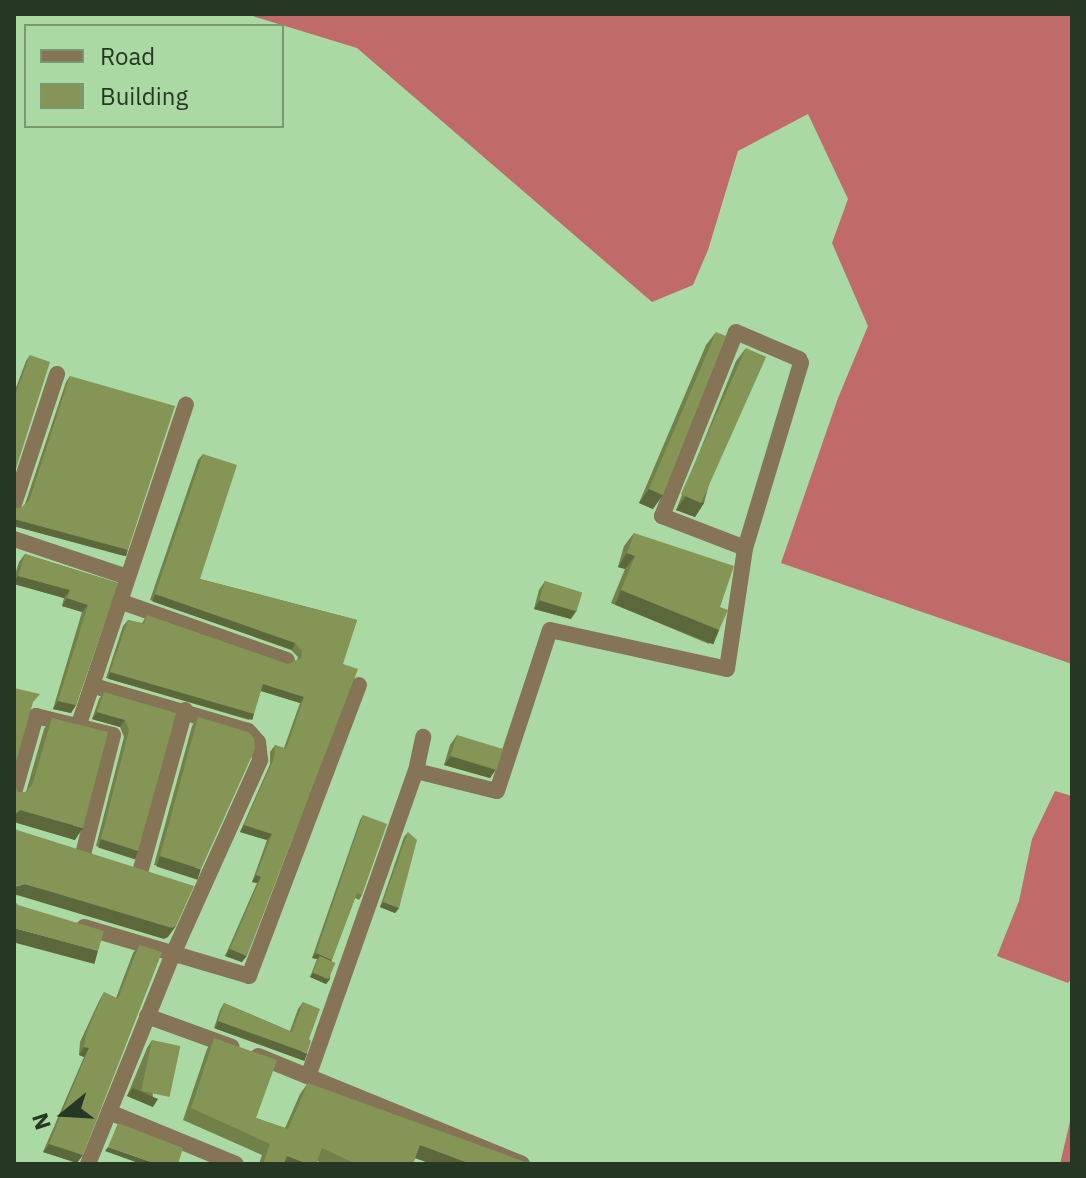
<!DOCTYPE html>
<style>
body{margin:0}
#map{position:relative;width:1086px;height:1178px;overflow:hidden;background:#abd9a3;font-family:"IBM Plex Sans",sans-serif}
div>[style]{position:absolute}
[style*='--x']{left:calc(var(--x)*1px);top:calc(var(--y)*1px);width:calc(var(--w)*1px);rotate:calc(var(--a)*1deg)}
.forest>*{inset:0;background:#c06b6a}
.street>*{height:16px;margin:-8px;padding:0 8px;transform-origin:8px;border-radius:8px;background:#857455}
.wall>*{inset:0;background:#72804a}
.shaded-wall>*{inset:0;background:#5c683c;transform-origin:0 0}
.building>*{inset:0;background:#849556;transform-origin:0 0}
span{translate:-50% -50%;white-space:nowrap;text-align:center;line-height:1.15;-webkit-text-stroke:6px #abd9a3;paint-order:stroke}
.frame{position:absolute;inset:0;border:16px solid #263823;pointer-events:none}
.legend{position:absolute;left:24px;top:24px;width:260px;height:104px;box-sizing:border-box;background:#abd9a3;border:2px solid #769970;margin:0;padding:10px 14px;list-style:none;font-size:24px;color:#263823}
.legend li{display:flex;align-items:center;gap:16px;height:40px}
.legend b{width:40px;border:2px solid #769970}
.north{position:absolute;left:24px;top:1074px;width:80px;height:80px;-webkit-text-stroke:6px #abd9a3;paint-order:stroke;rotate:252deg;font-size:22px;font-weight:700;line-height:32px;text-align:center;color:#263823}
.north::after{content:'';display:block;margin:auto;width:28px;height:36px;background:#263823;clip-path:polygon(50% 0,100% 100%,50% 72%,0 100%)}
</style>
<div id="map">
<div class="forest">
<div style="clip-path:polygon(246px 14px,1072px 14px,1072px 664px,781px 563px,838px 398px,868px 326px,832px 243px,848px 199px,808px 114px,738px 151px,708px 250px,693px 285px,652px 302px,357px 48px)"></div>
<div style="clip-path:polygon(1055px 791px,1072px 796px,1072px 978px,1068px 983px,997px 956px,1019px 901px,1032px 839px)"></div>
<div style="clip-path:polygon(1072px 1113px,1072px 1164px,1060px 1164px)"></div>
</div>
<div class="street">
<div style="--x:14;--y:504;--w:137;--a:-71.7"></div>
<div style="--x:14;--y:539;--w:119;--a:18.6"></div>
<div style="--x:119;--y:601;--w:178;--a:19.4"></div>
<div style="--x:78;--y:727;--w:340;--a:-71.5"></div>
<div style="--x:416;--y:771;--w:83;--a:13.9"></div>
<div style="--x:497;--y:791;--w:169;--a:-71.8"></div>
<div style="--x:550;--y:630;--w:181;--a:12.4"></div>
<div style="--x:727;--y:669;--w:122;--a:-81.5"></div>
<div style="--x:745;--y:548;--w:89;--a:-158.9"></div>
<div style="--x:662;--y:516;--w:198;--a:-68.1"></div>
<div style="--x:736;--y:332;--w:69;--a:23.2"></div>
<div style="--x:799;--y:359;--w:4;--a:63"></div>
<div style="--x:801;--y:363;--w:193;--a:106.8"></div>
<div style="--x:14;--y:793;--w:80;--a:-74.1"></div>
<div style="--x:36;--y:716;--w:79;--a:13.9"></div>
<div style="--x:113;--y:735;--w:123;--a:104.1"></div>
<div style="--x:141;--y:869;--w:165;--a:-74.5"></div>
<div style="--x:84;--y:927;--w:172;--a:16.5"></div>
<div style="--x:249;--y:976;--w:311;--a:-69.3"></div>
<div style="--x:147;--y:1016;--w:90;--a:20"></div>
<div style="--x:258;--y:1056;--w:285;--a:22.2"></div>
<div style="--x:309;--y:1074;--w:321;--a:-70.6"></div>
<div style="--x:416;--y:771;--w:35;--a:-78"></div>
<div style="--x:109;--y:1112;--w:137;--a:22.3"></div>
<div style="--x:88;--y:1164;--w:227;--a:-68"></div>
<div style="--x:173;--y:954;--w:213;--a:-65.8"></div>
<div style="--x:260;--y:760;--w:18;--a:-96"></div>
<div style="--x:258;--y:742;--w:15;--a:-132"></div>
<div style="--x:248;--y:731;--w:160;--a:-163.7"></div>
</div>
<div class="wall">
<div style="clip-path:polygon(716px 332px,653px 509px,639px 503px,706px 345px)"></div>
<div style="clip-path:polygon(746px 348px,704px 503px,695px 517px,676px 510px,736px 361px)"></div>
<div style="clip-path:polygon(30px 355px,14px 475px,14px 393px,26px 361px)"></div>
<div style="clip-path:polygon(70px 376px,124px 556px,14px 526px,14px 508px,21px 508px,25px 504px,66px 382px)"></div>
<div style="clip-path:polygon(203px 454px,200px 579px,357px 620px,242px 962px,225px 956px,257px 883px,252px 882px,267px 840px,240px 832px,270px 764px,270px 752px,275px 745px,284px 748px,300px 703px,261px 691px,249px 720px,106px 678px,123px 626px,128px 620px,142px 623px,147px 615px,288px 664px,297px 660px,298px 657px,291px 650px,150px 600px,198px 460px)"></div>
<div style="clip-path:polygon(634px 533px,720px 607px,719px 630px,709px 644px,611px 603px,625px 569px,618px 567px,624px 546px)"></div>
<div style="clip-path:polygon(25px 554px,118px 583px,76px 705px,71px 713px,53px 709px,82px 612px,62px 606px,64px 598px,14px 584px,14px 578px,19px 562px)"></div>
<div style="clip-path:polygon(545px 581px,571px 619px,534px 609px,539px 590px)"></div>
<div style="clip-path:polygon(104px 692px,176px 713px,138px 851px,133px 858px,96px 846px,124px 737px,120px 727px,92px 719px,99px 699px)"></div>
<div style="clip-path:polygon(198px 717px,195px 878px,154px 865px,192px 726px)"></div>
<div style="clip-path:polygon(52px 718px,75px 840px,14px 822px,14px 784px,18px 792px,26px 792px,44px 729px)"></div>
<div style="clip-path:polygon(457px 735px,496px 769px,490px 778px,444px 765px,450px 745px)"></div>
<div style="clip-path:polygon(363px 815px,362px 895px,359px 900px,355px 898px,331px 961px,330px 979px,326px 984px,310px 977px,317px 959px,312px 958px,360px 820px)"></div>
<div style="clip-path:polygon(408px 832px,399px 908px,395px 913px,380px 907px,404px 837px)"></div>
<div style="clip-path:polygon(139px 945px,77px 1163px,43px 1152px,84px 1057px,79px 1055px,80px 1042px,99px 1001px,104px 992px,116px 998px,133px 953px)"></div>
<div style="clip-path:polygon(303px 1002px,302px 1060px,214px 1028px,220px 1010px,224px 1003px,290px 1031px,298px 1009px)"></div>
<div style="clip-path:polygon(214px 1038px,256px 1118px,285px 1128px,300px 1094px,308px 1083px,531px 1164px,432px 1164px,415px 1158px,413px 1164px,324px 1164px,317px 1161px,316px 1164px,259px 1164px,262px 1155px,183px 1120px,207px 1049px)"></div>
<div style="clip-path:polygon(152px 1040px,153px 1107px,127px 1096px,147px 1048px)"></div>
</div>
<div class="shaded-wall">
<div style="clip-path:polygon(649px 489px,663px 495px,653px 509px,639px 503px)"></div>
<div style="clip-path:polygon(686px 496px,704px 503px,695px 517px,676px 510px)"></div>
<div style="left:14px;top:519px;width:118px;height:7px;rotate:15deg"></div>
<div style="clip-path:polygon(627px 553px,635px 556px,625px 569px,618px 567px)"></div>
<div style="clip-path:polygon(18px 576px,70px 590px,64px 598px,14px 584px,14px 581px)"></div>
<div style="left:621px;top:590px;width:106px;height:16px;rotate:22deg"></div>
<div style="left:155px;top:594px;width:148px;height:8px;rotate:19deg"></div>
<div style="clip-path:polygon(67px 598px,88px 605px,82px 612px,62px 606px)"></div>
<div style="clip-path:polygon(540px 600px,577px 610px,571px 619px,534px 609px)"></div>
<div style="left:110px;top:672px;width:150px;height:7px;rotate:16deg"></div>
<div style="clip-path:polygon(263px 684px,304px 697px,300px 703px,258px 690px)"></div>
<div style="clip-path:polygon(58px 701px,76px 705px,71px 713px,53px 709px)"></div>
<div style="clip-path:polygon(97px 712px,125px 720px,120px 727px,92px 719px)"></div>
<div style="clip-path:polygon(451px 756px,496px 769px,490px 778px,444px 765px)"></div>
<div style="clip-path:polygon(20px 810px,83px 828px,75px 840px,14px 822px,14px 815px)"></div>
<div style="clip-path:polygon(244px 825px,272px 834px,267px 840px,240px 832px)"></div>
<div style="left:101px;top:839px;width:39px;height:9px;rotate:18deg"></div>
<div style="left:160px;top:856px;width:43px;height:11px;rotate:18deg"></div>
<div style="clip-path:polygon(256px 875px,261px 877px,257px 883px,252px 882px)"></div>
<div style="clip-path:polygon(25px 884px,176px 926px,168px 937px,164px 939px,17px 895px,14px 896px,14px 887px)"></div>
<div style="clip-path:polygon(383px 902px,399px 908px,395px 913px,380px 907px)"></div>
<div style="left:14px;top:928px;width:87px;height:14px;rotate:15deg"></div>
<div style="clip-path:polygon(230px 949px,247px 956px,242px 962px,225px 956px)"></div>
<div style="clip-path:polygon(316px 953px,332px 960px,329px 964px,320px 956px,317px 959px,312px 958px)"></div>
<div style="clip-path:polygon(313px 973px,330px 979px,326px 984px,310px 977px)"></div>
<div style="left:218px;top:1021px;width:95px;height:8px;rotate:20deg"></div>
<div style="clip-path:polygon(84px 1047px,89px 1048px,84px 1057px,79px 1055px)"></div>
<div style="clip-path:polygon(133px 1088px,158px 1099px,153px 1107px,127px 1096px)"></div>
<div style="clip-path:polygon(49px 1144px,83px 1155px,77px 1163px,43px 1152px)"></div>
<div style="clip-path:polygon(420px 1145px,471px 1164px,432px 1164px,412px 1157px)"></div>
<div style="clip-path:polygon(108px 1147px,157px 1164px,141px 1164px,105px 1151px)"></div>
<div style="clip-path:polygon(287px 1156px,308px 1164px,282px 1164px)"></div>
</div>
<div class="building">
<div style="clip-path:polygon(716px 332px,726px 336px,663px 495px,649px 489px)"></div>
<div style="left:746px;top:348px;width:22px;height:160px;rotate:24deg"></div>
<div style="clip-path:polygon(30px 355px,50px 362px,14px 475px,14px 398px)"></div>
<div style="clip-path:polygon(70px 376px,175px 406px,128px 550px,14px 519px,14px 508px,21px 508px,29px 501px)"></div>
<div style="clip-path:polygon(203px 454px,237px 465px,200px 579px,357px 620px,343px 664px,358px 669px,247px 956px,230px 949px,261px 877px,256px 875px,272px 834px,244px 825px,274px 758px,275px 745px,286px 749px,304px 697px,263px 684px,254px 714px,110px 672px,128px 620px,144px 624px,147px 615px,288px 664px,301px 658px,302px 651px,295px 643px,155px 594px)"></div>
<div style="clip-path:polygon(634px 533px,734px 566px,720px 607px,728px 610px,719px 630px,621px 590px,635px 556px,627px 553px)"></div>
<div style="clip-path:polygon(25px 554px,118px 583px,76px 705px,58px 701px,88px 605px,67px 598px,70px 590px,18px 576px)"></div>
<div style="left:545px;top:581px;width:39px;height:20px;rotate:17deg"></div>
<div style="clip-path:polygon(14px 688px,40px 694px,33px 702px,14px 769px)"></div>
<div style="clip-path:polygon(104px 692px,176px 713px,138px 851px,101px 839px,129px 730px,125px 720px,97px 712px)"></div>
<div style="clip-path:polygon(198px 717px,248px 732px,254px 738px,255px 749px,201px 869px,160px 856px)"></div>
<div style="clip-path:polygon(52px 718px,108px 732px,83px 828px,20px 810px,14px 815px,14px 784px,18px 792px,25px 792px,32px 785px)"></div>
<div style="left:457px;top:735px;width:48px;height:22px;rotate:17deg"></div>
<div style="clip-path:polygon(363px 815px,387px 824px,362px 895px,357px 893px,332px 960px,316px 953px)"></div>
<div style="clip-path:polygon(14px 827px,14px 829px,194px 886px,176px 926px,172px 928px,25px 884px,14px 887px)"></div>
<div style="clip-path:polygon(408px 832px,417px 840px,399px 908px,383px 902px)"></div>
<div style="clip-path:polygon(14px 900px,18px 905px,104px 931px,98px 951px,14px 928px)"></div>
<div style="clip-path:polygon(139px 945px,162px 952px,83px 1155px,49px 1144px,89px 1048px,84px 1047px,86px 1034px,104px 992px,118px 999px)"></div>
<div style="left:320px;top:956px;width:17px;height:18px;rotate:24deg"></div>
<div style="clip-path:polygon(303px 1002px,320px 1009px,309px 1039px,311px 1041px,307px 1053px,218px 1021px,224px 1003px,292px 1032px)"></div>
<div style="clip-path:polygon(214px 1038px,277px 1060px,256px 1118px,288px 1129px,308px 1083px,531px 1164px,471px 1164px,420px 1145px,413px 1164px,356px 1164px,322px 1148px,316px 1164px,308px 1164px,287px 1156px,284px 1164px,263px 1164px,270px 1144px,191px 1108px)"></div>
<div style="left:152px;top:1040px;width:29px;height:52px;rotate:12deg"></div>
<div style="clip-path:polygon(118px 1123px,183px 1148px,178px 1164px,157px 1164px,108px 1147px)"></div>
</div>
<div class="frame"></div>
<ul class="legend">
<li><b style="height:10px;background:#857455"></b>Road</li>
<li><b style="height:22px;background:#849556"></b>Building</li>
</ul>
<div class="north">N</div>
</div>
